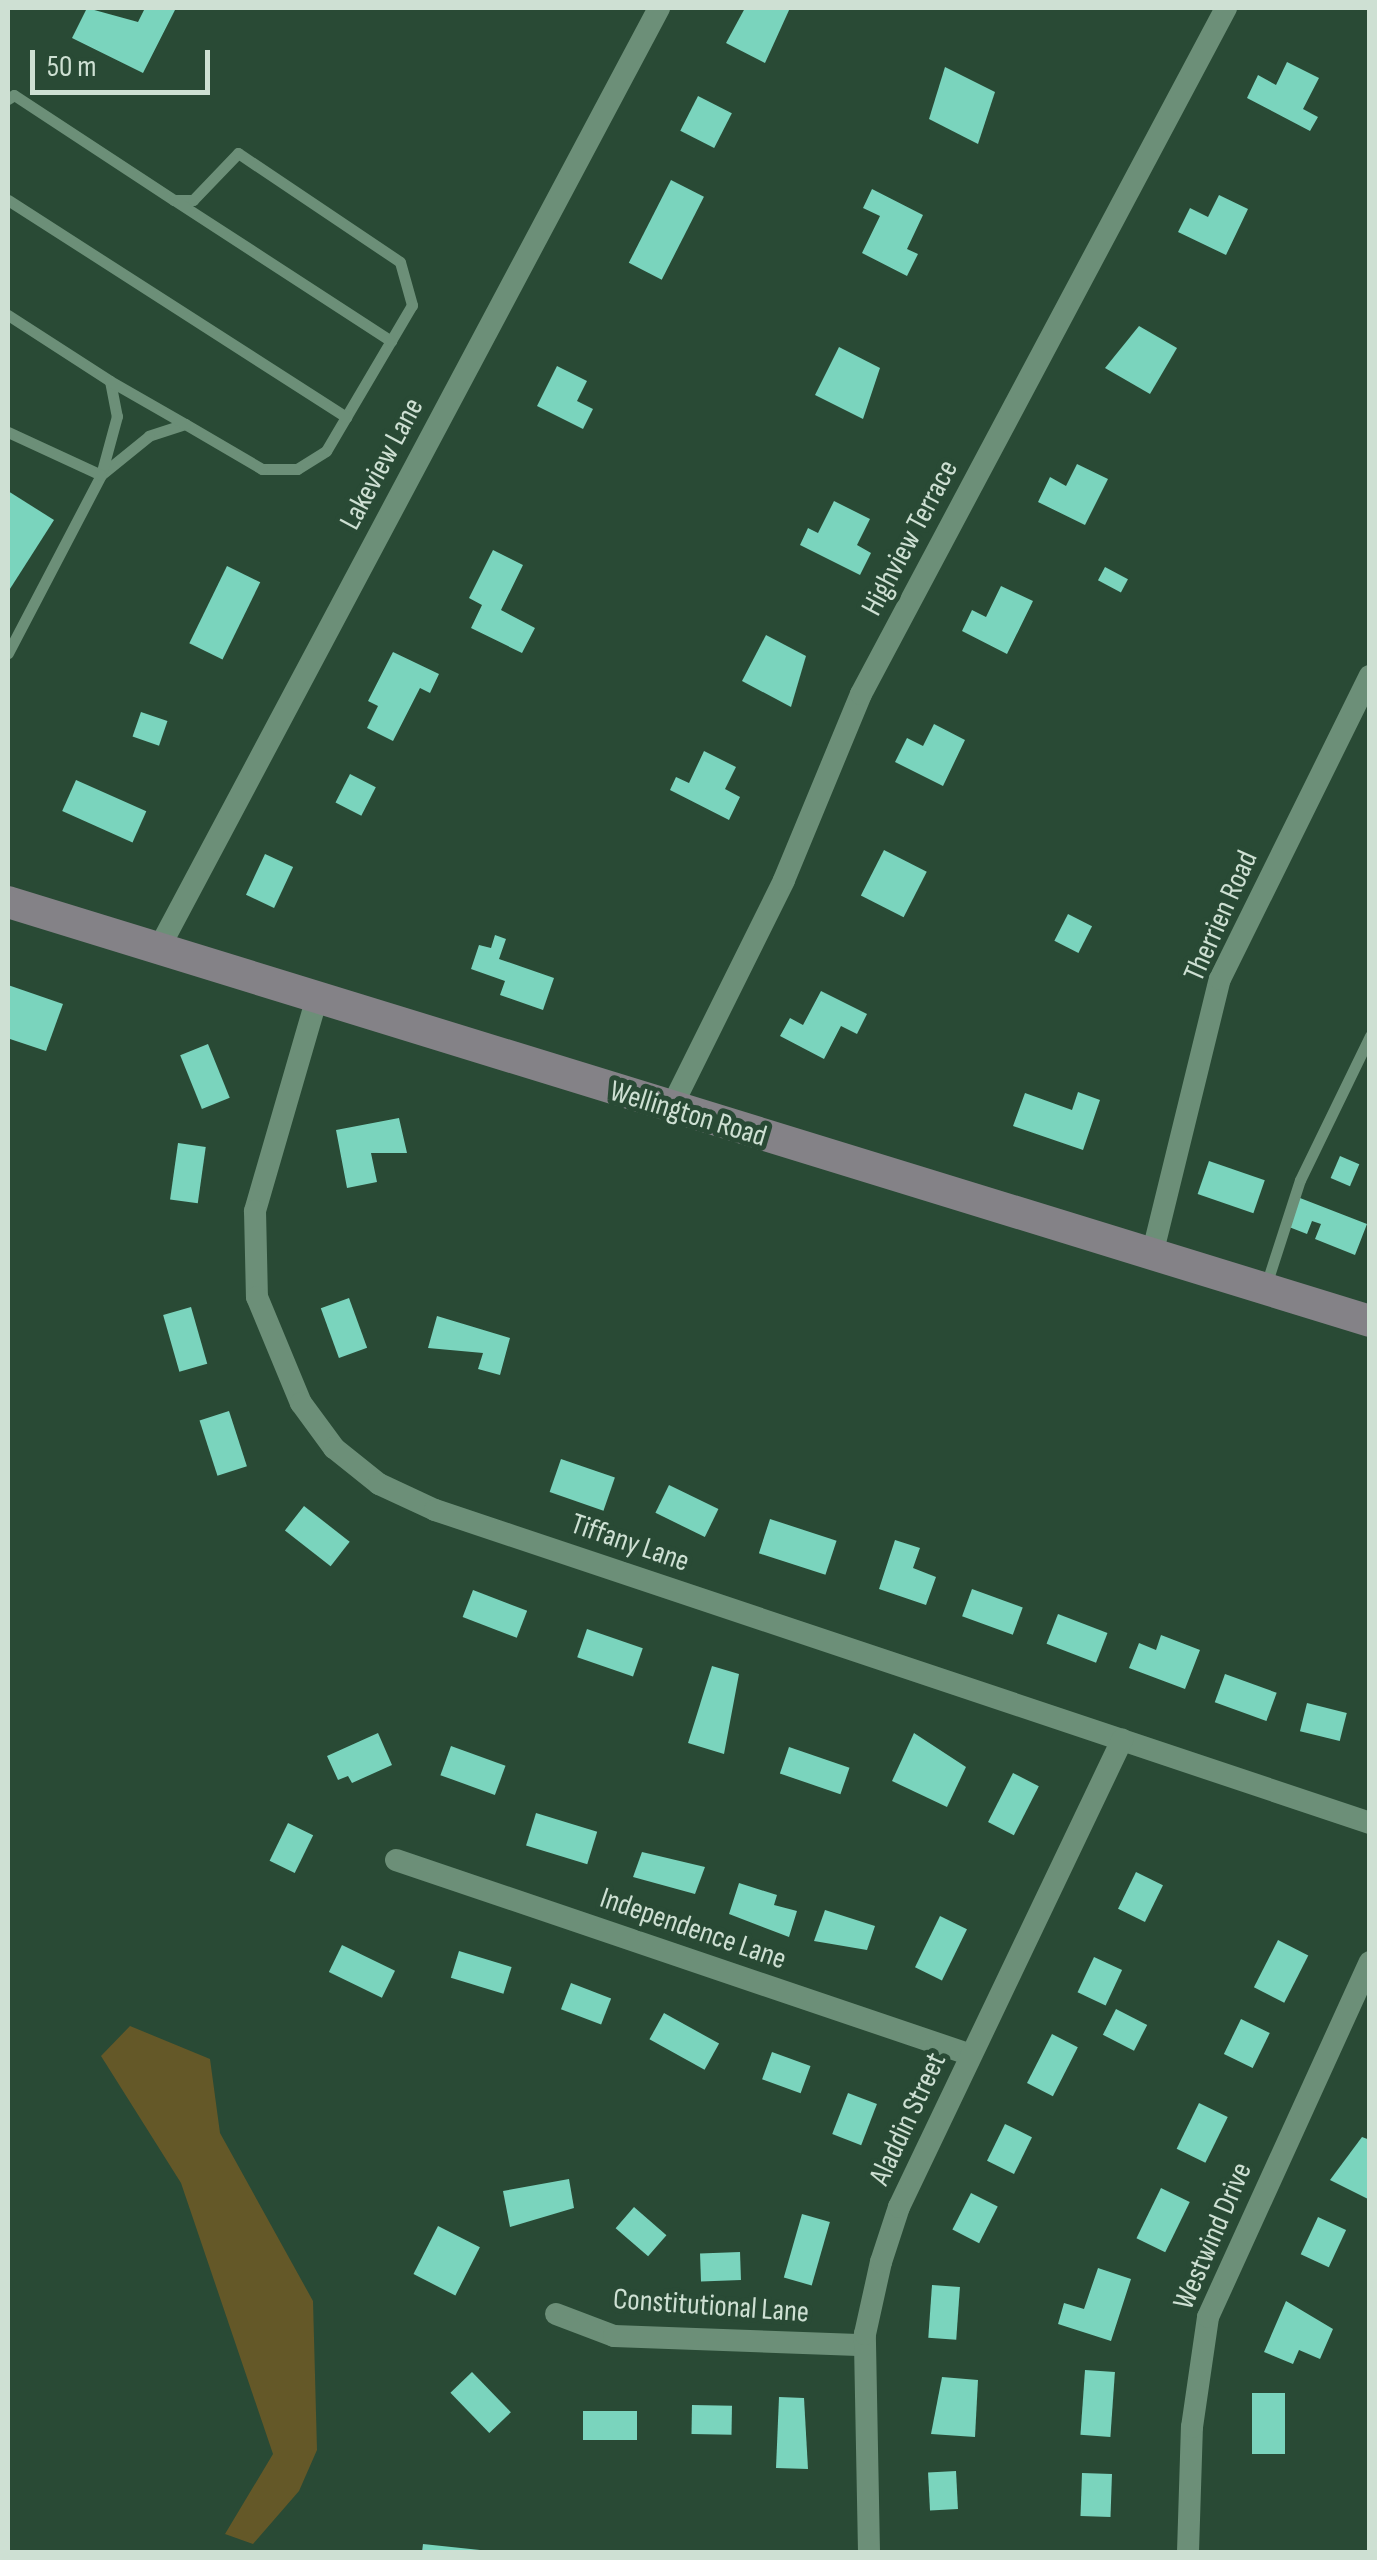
<!DOCTYPE html>
<style>
body{margin:0}
#map{position:relative;width:1377px;height:2560px;overflow:hidden;background:#294a35;font-family:"Sofia Sans Condensed",sans-serif}
div>[style]{position:absolute}
[style*='--x']{left:calc(var(--x)*1px);top:calc(var(--y)*1px);width:calc(var(--w)*1px);rotate:calc(var(--a)*1deg)}
.green>*{inset:0;background:#645828}
.building>*{inset:0;background:#7ad4bd;transform-origin:0 0}
.service>*{height:11px;margin:-5.5px;padding:0 5.5px;transform-origin:5.5px;border-radius:5.5px;background:#6c8f78}
.minor>*{height:22px;margin:-11px;padding:0 11px;transform-origin:11px;border-radius:11px;background:#6c8f78}
.secondary>*{height:32px;margin:-16px;padding:0 16px;transform-origin:16px;border-radius:16px;background:#848287}
span{translate:-50% -50%;white-space:nowrap;text-align:center;line-height:1.15;-webkit-text-stroke:10px #294a35;paint-order:stroke}
.street-label{font-size:30px;color:#cee0d3}
.frame{position:absolute;inset:0;border:10px solid #cee0d3;pointer-events:none}
.scale{position:absolute;left:30px;top:50px;width:180px;height:45px;box-sizing:border-box;border:5px solid #cee0d3;border-top:0;padding-left:12px;font-size:30px;line-height:35px;white-space:nowrap;color:#cee0d3;-webkit-text-stroke:8px #294a35;paint-order:stroke}
</style>
<div id="map">
<div class="green">
<div style="clip-path:polygon(130px 2026px,210px 2059px,220px 2133px,313px 2301px,317px 2450px,299px 2491px,253px 2544px,225px 2534px,273px 2454px,181px 2183px,101px 2056px)"></div>
</div>
<div class="building">
<div style="clip-path:polygon(87px 8px,138px 22px,145px 8px,176px 8px,143px 73px,72px 38px)"></div>
<div style="clip-path:polygon(745px 8px,790px 8px,765px 63px,726px 43px)"></div>
<div style="clip-path:polygon(1287px 62px,1319px 78px,1303px 109px,1318px 117px,1310px 131px,1247px 98px,1258px 75px,1276px 85px)"></div>
<div style="clip-path:polygon(945px 67px,995px 92px,978px 144px,929px 119px)"></div>
<div style="left:698px;top:96px;width:38px;height:39px;rotate:27deg"></div>
<div style="left:671px;top:180px;width:37px;height:93px;rotate:27deg"></div>
<div style="clip-path:polygon(872px 189px,923px 215px,907px 249px,918px 254px,907px 276px,862px 253px,880px 216px,863px 208px)"></div>
<div style="clip-path:polygon(1219px 195px,1248px 209px,1226px 255px,1178px 232px,1190px 208px,1208px 217px)"></div>
<div style="clip-path:polygon(1139px 326px,1177px 348px,1150px 394px,1105px 368px)"></div>
<div style="clip-path:polygon(839px 347px,880px 368px,863px 419px,815px 395px)"></div>
<div style="clip-path:polygon(557px 366px,587px 381px,577px 401px,593px 409px,583px 429px,537px 406px)"></div>
<div style="clip-path:polygon(1077px 464px,1108px 479px,1085px 525px,1038px 502px,1050px 477px,1066px 486px)"></div>
<div style="clip-path:polygon(8px 491px,54px 520px,8px 592px)"></div>
<div style="clip-path:polygon(834px 501px,870px 519px,857px 545px,871px 553px,860px 575px,800px 545px,808px 528px,818px 533px)"></div>
<div style="clip-path:polygon(493px 550px,523px 565px,501px 610px,535px 628px,522px 653px,471px 628px,482px 605px,469px 598px)"></div>
<div style="left:227px;top:566px;width:37px;height:86px;rotate:26deg"></div>
<div style="left:1105px;top:567px;width:26px;height:15px;rotate:28deg"></div>
<div style="clip-path:polygon(1001px 586px,1033px 601px,1007px 654px,962px 631px,972px 610px,986px 617px)"></div>
<div style="clip-path:polygon(766px 635px,806px 656px,791px 707px,742px 681px)"></div>
<div style="clip-path:polygon(393px 652px,439px 674px,430px 693px,420px 688px,393px 741px,367px 728px,378px 706px,368px 701px)"></div>
<div style="left:141px;top:712px;width:28px;height:26px;rotate:19deg"></div>
<div style="clip-path:polygon(934px 724px,965px 740px,943px 786px,895px 762px,907px 738px,923px 746px)"></div>
<div style="clip-path:polygon(704px 751px,736px 767px,725px 789px,740px 797px,729px 820px,670px 790px,676px 777px,689px 783px)"></div>
<div style="left:350px;top:774px;width:29px;height:32px;rotate:27deg"></div>
<div style="left:76px;top:780px;width:77px;height:34px;rotate:24deg"></div>
<div style="left:884px;top:850px;width:48px;height:51px;rotate:27deg"></div>
<div style="left:265px;top:854px;width:31px;height:45px;rotate:25deg"></div>
<div style="left:1068px;top:914px;width:27px;height:30px;rotate:27deg"></div>
<div style="clip-path:polygon(495px 935px,506px 939px,499px 959px,554px 978px,543px 1010px,500px 995px,505px 981px,471px 969px,479px 945px,491px 948px)"></div>
<div style="clip-path:polygon(8px 985px,63px 1004px,46px 1051px,10px 1039px)"></div>
<div style="clip-path:polygon(821px 991px,867px 1014px,857px 1034px,841px 1026px,824px 1059px,780px 1036px,790px 1018px,803px 1025px)"></div>
<div style="left:208px;top:1044px;width:58px;height:30px;rotate:68deg"></div>
<div style="clip-path:polygon(1078px 1092px,1100px 1100px,1083px 1150px,1013px 1126px,1025px 1093px,1072px 1110px)"></div>
<div style="clip-path:polygon(399px 1118px,407px 1153px,371px 1153px,377px 1182px,347px 1188px,336px 1130px)"></div>
<div style="left:178px;top:1143px;width:28px;height:57px;rotate:8deg"></div>
<div style="left:1340px;top:1156px;width:21px;height:24px;rotate:23deg"></div>
<div style="left:1209px;top:1161px;width:59px;height:35px;rotate:19deg"></div>
<div style="clip-path:polygon(1300px 1198px,1367px 1224px,1355px 1255px,1315px 1239px,1321px 1224px,1312px 1221px,1307px 1234px,1289px 1227px)"></div>
<div style="left:349px;top:1298px;width:53px;height:30px;rotate:70deg"></div>
<div style="left:191px;top:1307px;width:59px;height:29px;rotate:74deg"></div>
<div style="clip-path:polygon(437px 1316px,510px 1338px,500px 1375px,478px 1369px,483px 1353px,428px 1348px)"></div>
<div style="left:229px;top:1411px;width:58px;height:31px;rotate:72deg"></div>
<div style="left:561px;top:1459px;width:57px;height:35px;rotate:19deg"></div>
<div style="left:669px;top:1485px;width:55px;height:31px;rotate:26deg"></div>
<div style="left:304px;top:1506px;width:58px;height:31px;rotate:38deg"></div>
<div style="left:770px;top:1519px;width:70px;height:36px;rotate:18deg"></div>
<div style="clip-path:polygon(895px 1540px,920px 1548px,913px 1568px,936px 1577px,926px 1605px,879px 1589px)"></div>
<div style="left:972px;top:1589px;width:54px;height:29px;rotate:20deg"></div>
<div style="left:473px;top:1590px;width:58px;height:29px;rotate:21deg"></div>
<div style="left:1058px;top:1614px;width:53px;height:32px;rotate:21deg"></div>
<div style="left:587px;top:1629px;width:59px;height:30px;rotate:19deg"></div>
<div style="clip-path:polygon(1161px 1635px,1200px 1650px,1185px 1689px,1129px 1668px,1139px 1643px,1156px 1650px)"></div>
<div style="clip-path:polygon(712px 1666px,739px 1674px,724px 1754px,688px 1743px)"></div>
<div style="left:1225px;top:1674px;width:55px;height:30px;rotate:20deg"></div>
<div style="left:1307px;top:1703px;width:41px;height:29px;rotate:14deg"></div>
<div style="clip-path:polygon(378px 1733px,392px 1765px,352px 1783px,348px 1776px,338px 1780px,327px 1756px)"></div>
<div style="clip-path:polygon(914px 1733px,966px 1767px,947px 1807px,892px 1781px)"></div>
<div style="left:451px;top:1746px;width:58px;height:31px;rotate:20deg"></div>
<div style="left:789px;top:1747px;width:64px;height:28px;rotate:19deg"></div>
<div style="left:1013px;top:1773px;width:29px;height:55px;rotate:27deg"></div>
<div style="left:536px;top:1813px;width:64px;height:34px;rotate:17deg"></div>
<div style="left:288px;top:1823px;width:28px;height:42px;rotate:26deg"></div>
<div style="clip-path:polygon(642px 1852px,705px 1867px,695px 1894px,633px 1877px)"></div>
<div style="left:1136px;top:1872px;width:30px;height:41px;rotate:26deg"></div>
<div style="clip-path:polygon(739px 1883px,777px 1895px,774px 1905px,797px 1911px,789px 1937px,729px 1914px)"></div>
<div style="clip-path:polygon(825px 1910px,875px 1926px,867px 1950px,814px 1941px)"></div>
<div style="left:940px;top:1916px;width:30px;height:57px;rotate:26deg"></div>
<div style="left:1278px;top:1940px;width:34px;height:53px;rotate:27deg"></div>
<div style="left:342px;top:1945px;width:59px;height:30px;rotate:26deg"></div>
<div style="left:459px;top:1951px;width:55px;height:28px;rotate:17deg"></div>
<div style="left:1094px;top:1957px;width:31px;height:39px;rotate:25deg"></div>
<div style="left:571px;top:1983px;width:43px;height:28px;rotate:21deg"></div>
<div style="left:1116px;top:2009px;width:35px;height:29px;rotate:27deg"></div>
<div style="left:664px;top:2013px;width:63px;height:30px;rotate:29deg"></div>
<div style="left:1241px;top:2019px;width:32px;height:39px;rotate:26deg"></div>
<div style="left:1052px;top:2034px;width:29px;height:55px;rotate:27deg"></div>
<div style="left:772px;top:2052px;width:41px;height:29px;rotate:20deg"></div>
<div style="left:848px;top:2093px;width:31px;height:44px;rotate:21deg"></div>
<div style="left:1199px;top:2103px;width:32px;height:51px;rotate:26deg"></div>
<div style="left:1005px;top:2124px;width:30px;height:41px;rotate:26deg"></div>
<div style="clip-path:polygon(1362px 2137px,1370px 2140px,1368px 2199px,1330px 2180px)"></div>
<div style="clip-path:polygon(569px 2179px,574px 2208px,510px 2227px,503px 2191px)"></div>
<div style="left:1161px;top:2188px;width:32px;height:56px;rotate:26deg"></div>
<div style="left:971px;top:2193px;width:30px;height:41px;rotate:27deg"></div>
<div style="left:634px;top:2207px;width:43px;height:28px;rotate:41deg"></div>
<div style="left:802px;top:2214px;width:29px;height:66px;rotate:16deg"></div>
<div style="left:1318px;top:2217px;width:31px;height:41px;rotate:25deg"></div>
<div style="left:438px;top:2226px;width:47px;height:54px;rotate:27deg"></div>
<div style="left:740px;top:2252px;width:28px;height:40px;rotate:88deg"></div>
<div style="clip-path:polygon(1098px 2268px,1131px 2279px,1111px 2341px,1058px 2324px,1064px 2303px,1084px 2309px)"></div>
<div style="left:932px;top:2285px;width:28px;height:53px;rotate:4deg"></div>
<div style="clip-path:polygon(1286px 2301px,1333px 2329px,1320px 2359px,1299px 2350px,1293px 2364px,1264px 2352px)"></div>
<div style="left:1085px;top:2370px;width:30px;height:65px;rotate:4deg"></div>
<div style="left:472px;top:2372px;width:56px;height:30px;rotate:46deg"></div>
<div style="clip-path:polygon(942px 2377px,978px 2380px,975px 2437px,931px 2434px)"></div>
<div style="left:1252px;top:2393px;width:33px;height:61px"></div>
<div style="clip-path:polygon(779px 2397px,804px 2398px,808px 2469px,776px 2468px)"></div>
<div style="left:692px;top:2405px;width:40px;height:29px;rotate:1deg"></div>
<div style="left:583px;top:2411px;width:54px;height:29px"></div>
<div style="left:956px;top:2471px;width:38px;height:28px;rotate:87deg"></div>
<div style="left:1082px;top:2473px;width:30px;height:43px;rotate:2deg"></div>
<div style="clip-path:polygon(423px 2544px,480px 2550px,480px 2552px,422px 2552px)"></div>
</div>
<div class="service">
<div style="--x:8;--y:99;--w:7;--a:-34"></div>
<div style="--x:14;--y:95;--w:191;--a:33.3"></div>
<div style="--x:174;--y:200;--w:19;--a:0"></div>
<div style="--x:193;--y:200;--w:65;--a:-46.2"></div>
<div style="--x:238;--y:153;--w:195;--a:33.9"></div>
<div style="--x:400;--y:262;--w:45;--a:74.4"></div>
<div style="--x:412;--y:305;--w:169;--a:120.5"></div>
<div style="--x:326;--y:451;--w:34;--a:148"></div>
<div style="--x:297;--y:469;--w:35;--a:180"></div>
<div style="--x:262;--y:469;--w:89;--a:-149.7"></div>
<div style="--x:185;--y:424;--w:38;--a:162"></div>
<div style="--x:149;--y:436;--w:62;--a:140.9"></div>
<div style="--x:8;--y:200;--w:402;--a:32.7"></div>
<div style="--x:174;--y:200;--w:259;--a:33"></div>
<div style="--x:8;--y:315;--w:121;--a:32.9"></div>
<div style="--x:110;--y:381;--w:36;--a:79"></div>
<div style="--x:117;--y:416;--w:61;--a:105.2"></div>
<div style="--x:101;--y:475;--w:201;--a:117.6"></div>
<div style="--x:110;--y:381;--w:86;--a:29.8"></div>
<div style="--x:8;--y:432;--w:102;--a:24.8"></div>
<div style="--x:1266;--y:1285;--w:110;--a:-72.1"></div>
<div style="--x:1300;--y:1180;--w:160;--a:-64.1"></div>
</div>
<div class="minor">
<div style="--x:158;--y:950;--w:1067;--a:-61.99"></div>
<div style="--x:316;--y:1001;--w:219;--a:106.2"></div>
<div style="--x:255;--y:1211;--w:86;--a:88.7"></div>
<div style="--x:257;--y:1297;--w:115;--a:67.5"></div>
<div style="--x:301;--y:1403;--w:56;--a:53.7"></div>
<div style="--x:334;--y:1448;--w:58;--a:38.7"></div>
<div style="--x:379;--y:1484;--w:62;--a:24.9"></div>
<div style="--x:435;--y:1510;--w:986;--a:18.51"></div>
<div style="--x:671;--y:1108;--w:254;--a:-63.6"></div>
<div style="--x:784;--y:880;--w:201;--a:-67.5"></div>
<div style="--x:861;--y:694;--w:777;--a:-61.98"></div>
<div style="--x:1152;--y:1255;--w:284;--a:-76.2"></div>
<div style="--x:1220;--y:979;--w:338;--a:-63.7"></div>
<div style="--x:396;--y:1860;--w:607;--a:18.73"></div>
<div style="--x:556;--y:2314;--w:62;--a:20.8"></div>
<div style="--x:614;--y:2336;--w:251;--a:2.1"></div>
<div style="--x:869;--y:2552;--w:218;--a:-91.1"></div>
<div style="--x:865;--y:2334;--w:74;--a:-77.5"></div>
<div style="--x:881;--y:2262;--w:58;--a:-71.9"></div>
<div style="--x:899;--y:2207;--w:518;--a:-64.47"></div>
<div style="--x:1188;--y:2552;--w:125;--a:-88.2"></div>
<div style="--x:1192;--y:2427;--w:111;--a:-81.7"></div>
<div style="--x:1208;--y:2317;--w:390;--a:-65.5"></div>
</div>
<div class="secondary">
<div style="--x:8;--y:902;--w:1425;--a:17.1"></div>
</div>
<div class="street-label">
<span style="left:382px;top:464px;rotate:-62deg">Lakeview Lane</span>
<span style="left:910px;top:538px;rotate:-62deg">Highview Terrace</span>
<span style="left:1221px;top:916px;rotate:-66deg">Therrien Road</span>
<span style="left:688px;top:1114px;rotate:17deg">Wellington Road</span>
<span style="left:630px;top:1543px;rotate:19deg">Tiffany Lane</span>
<span style="left:693px;top:1929px;rotate:19deg">Independence Lane</span>
<span style="left:908px;top:2119px;rotate:-65deg">Aladdin Street</span>
<span style="left:1213px;top:2236px;rotate:-67deg">Westwind Drive</span>
<span style="left:711px;top:2306px;rotate:4deg">Constitutional Lane</span>
</div>
<div class="frame"></div>
<div class="scale">50 m</div>
</div>
